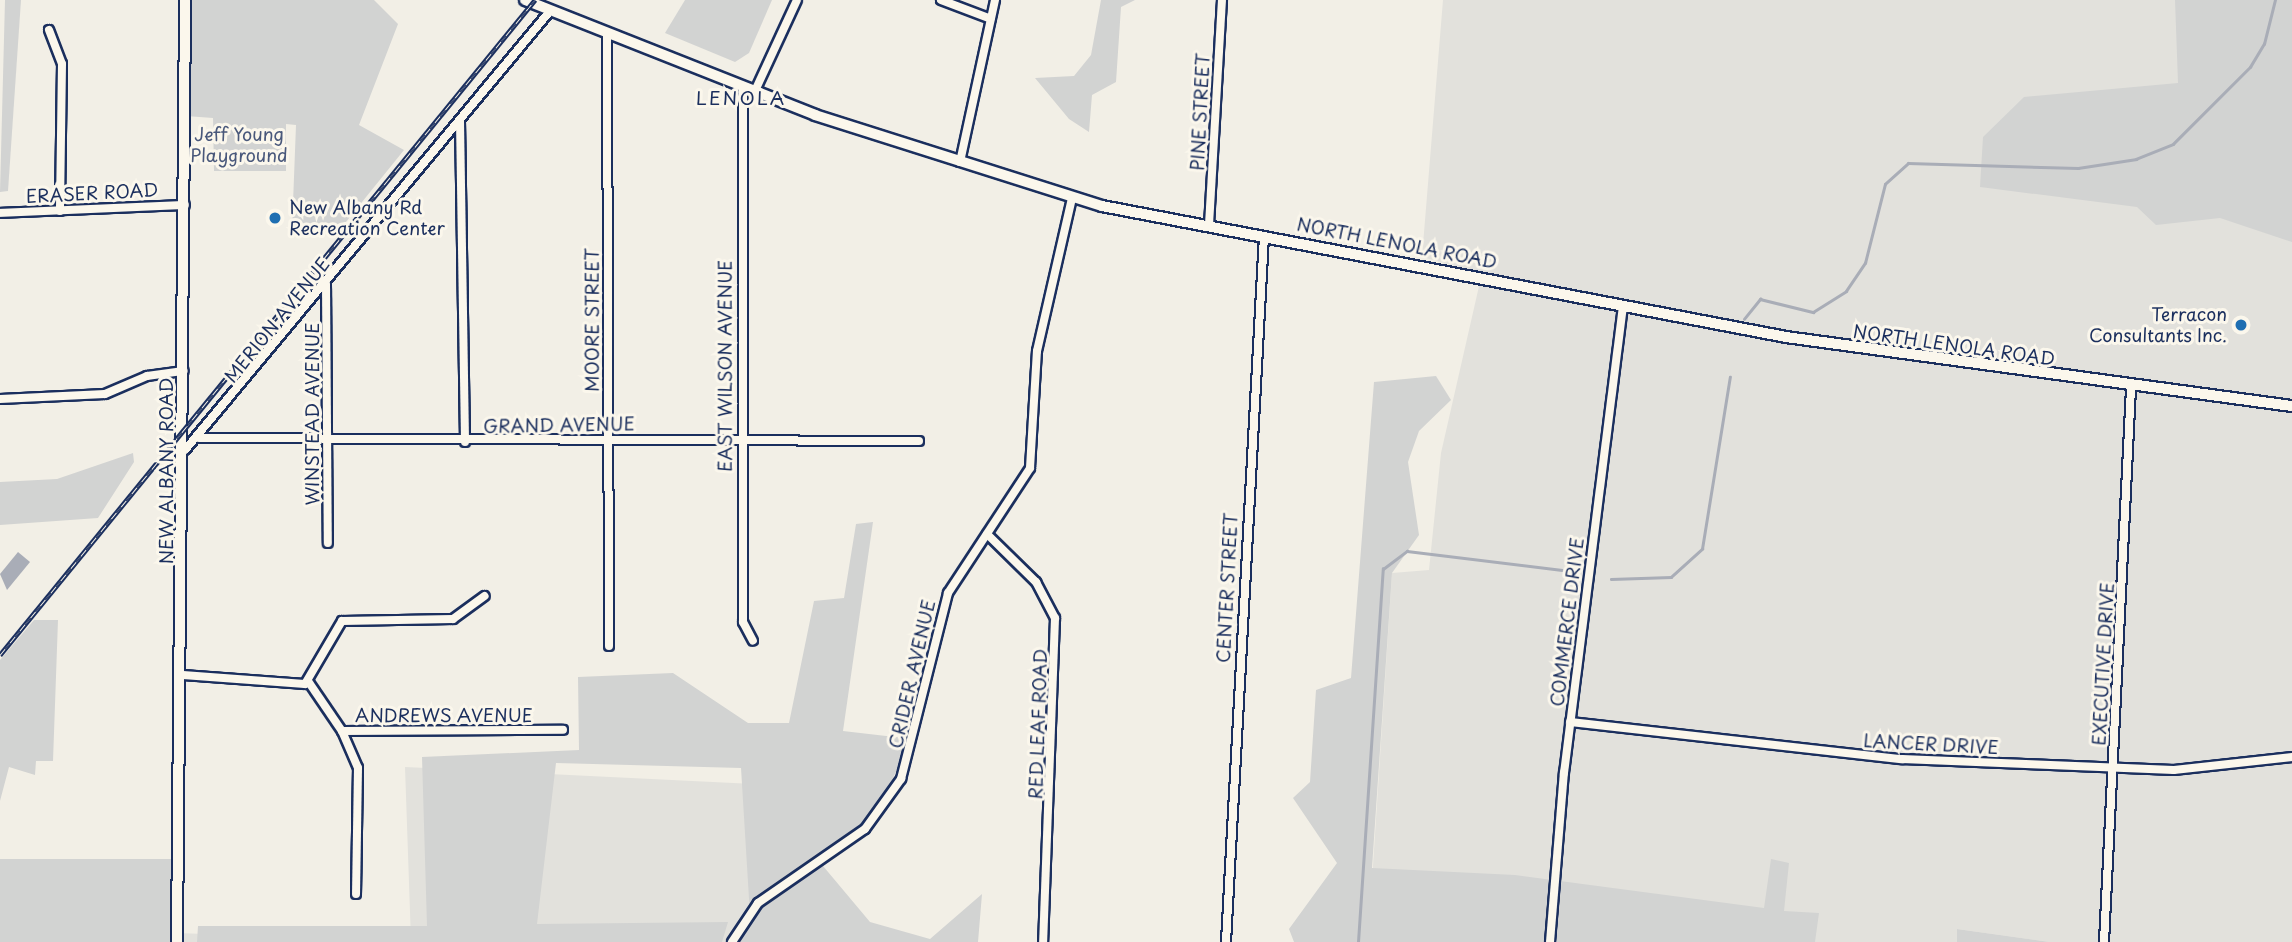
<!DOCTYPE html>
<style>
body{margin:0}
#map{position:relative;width:2292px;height:942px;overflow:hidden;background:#f2efe6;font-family:"Playpen Sans",sans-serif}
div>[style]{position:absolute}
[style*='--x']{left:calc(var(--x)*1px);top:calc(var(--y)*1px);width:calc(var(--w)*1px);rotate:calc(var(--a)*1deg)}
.built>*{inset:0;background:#e2e1dc}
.green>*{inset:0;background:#d2d3d2;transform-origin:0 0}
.water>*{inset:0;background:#a9adb7}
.stream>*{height:2.5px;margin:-1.25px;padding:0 1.25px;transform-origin:1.25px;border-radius:1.25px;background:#a9adb7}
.roads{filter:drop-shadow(2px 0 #1b2f5e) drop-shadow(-2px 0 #1b2f5e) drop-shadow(0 2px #1b2f5e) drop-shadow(0 -2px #1b2f5e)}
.street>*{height:8px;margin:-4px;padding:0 4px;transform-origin:4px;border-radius:4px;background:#fbf7ec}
.secondary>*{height:10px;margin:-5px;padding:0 5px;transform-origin:5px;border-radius:5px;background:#fbf7ec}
.rail>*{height:5px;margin-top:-2.5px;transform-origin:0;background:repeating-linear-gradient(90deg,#fbf7ec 0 8px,#1b2f5e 0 16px);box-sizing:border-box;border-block:2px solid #1b2f5e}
.dots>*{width:19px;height:19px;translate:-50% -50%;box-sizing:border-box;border:4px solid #fbf7ec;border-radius:50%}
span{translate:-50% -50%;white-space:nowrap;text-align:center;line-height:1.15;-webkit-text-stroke:6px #fbf7ec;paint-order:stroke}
.street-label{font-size:18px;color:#1b2f5e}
.park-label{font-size:18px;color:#49587b}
.poi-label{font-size:18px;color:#1b2f5e}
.left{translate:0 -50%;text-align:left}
.right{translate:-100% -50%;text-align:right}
.neighbourhood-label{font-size:19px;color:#1b2f5e;letter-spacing:2px}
</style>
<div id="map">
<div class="built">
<div style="clip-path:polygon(1443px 0,2292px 0,2292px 942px,2050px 942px,1957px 929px,1957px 942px,1368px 942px,1392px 573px,1429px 570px,1441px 453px,1482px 273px,1422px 257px)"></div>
<div style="clip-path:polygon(405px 767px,797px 786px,803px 874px,732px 942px,176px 942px,176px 933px,411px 941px)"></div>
</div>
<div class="green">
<div style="clip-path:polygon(5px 0,21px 0,8px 191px,0 192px)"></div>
<div style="clip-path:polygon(186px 0,374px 0,398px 24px,359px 125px,404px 150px,337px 233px,292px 229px,296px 125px,286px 124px,286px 171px,214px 171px,213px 118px,186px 116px)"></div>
<div style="clip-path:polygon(685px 0,772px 0,749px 53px,735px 62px,665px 33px)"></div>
<div style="clip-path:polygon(1101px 0,1135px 0,1121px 7px,1116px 82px,1092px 95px,1089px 132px,1069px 119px,1035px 78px,1074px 76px,1091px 55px)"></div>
<div style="clip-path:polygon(2175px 0,2292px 0,2292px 242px,2220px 218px,2156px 225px,2137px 207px,1980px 187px,1983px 137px,2024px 97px,2178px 83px)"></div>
<div style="clip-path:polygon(1436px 376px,1451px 400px,1419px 431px,1408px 462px,1419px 535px,1392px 573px,1372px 868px,1515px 875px,1764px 908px,1771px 859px,1789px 863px,1784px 911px,1819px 913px,1815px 942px,1294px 942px,1289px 929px,1337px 863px,1293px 798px,1310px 782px,1316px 690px,1351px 678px,1374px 382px)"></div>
<div style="clip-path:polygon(133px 453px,134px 462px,98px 518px,0 525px,0 482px,57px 479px)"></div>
<div style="clip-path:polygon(873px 522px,843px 731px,912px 739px,871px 823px,818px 860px,870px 922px,930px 939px,982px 894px,978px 942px,735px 942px,750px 915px,741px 768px,556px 763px,537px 924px,728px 922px,722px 942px,197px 942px,198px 926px,427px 926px,422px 757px,579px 750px,578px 677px,673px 673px,748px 723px,789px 723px,814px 601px,844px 598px,856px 524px)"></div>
<div style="clip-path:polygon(34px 620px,58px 620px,53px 761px,36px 761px,35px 775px,9px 767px,0 801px,0 660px)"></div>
<div style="left:179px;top:859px;width:83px;height:179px;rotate:90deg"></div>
<div style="clip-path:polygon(1957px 929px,2050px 942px,1957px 942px)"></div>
</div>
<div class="water">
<div style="clip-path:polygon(18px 552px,30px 562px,7px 590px,0 574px)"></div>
</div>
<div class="stream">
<div style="--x:1744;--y:319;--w:26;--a:-51"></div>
<div style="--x:1760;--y:299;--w:55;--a:13.8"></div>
<div style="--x:1813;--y:312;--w:39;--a:-32"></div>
<div style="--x:1846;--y:291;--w:34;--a:-56"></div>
<div style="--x:1865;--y:263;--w:81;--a:-75.8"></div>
<div style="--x:1885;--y:184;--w:31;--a:-42"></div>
<div style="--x:1908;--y:163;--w:170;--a:1.7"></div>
<div style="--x:2078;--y:168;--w:59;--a:-8.8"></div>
<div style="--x:2136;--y:159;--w:40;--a:-22"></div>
<div style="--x:2173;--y:144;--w:109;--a:-45"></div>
<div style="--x:2250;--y:67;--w:27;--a:-59"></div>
<div style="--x:2264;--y:44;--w:45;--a:-76"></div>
<div style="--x:1611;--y:579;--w:60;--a:-1.9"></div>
<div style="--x:1671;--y:577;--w:42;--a:-42.1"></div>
<div style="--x:1702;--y:549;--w:174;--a:-80.8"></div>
<div style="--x:1358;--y:942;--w:374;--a:-86.2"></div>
<div style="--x:1383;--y:569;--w:30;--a:-37"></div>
<div style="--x:1407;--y:551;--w:156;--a:7"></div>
</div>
<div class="roads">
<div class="street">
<div style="--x:941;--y:0;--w:53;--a:20.8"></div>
<div style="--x:49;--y:30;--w:36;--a:69"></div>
<div style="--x:62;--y:64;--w:147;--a:90.8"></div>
<div style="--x:607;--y:35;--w:611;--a:89.81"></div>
<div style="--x:743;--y:89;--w:533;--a:90"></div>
<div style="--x:743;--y:622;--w:21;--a:62"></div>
<div style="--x:754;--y:93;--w:102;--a:-65.2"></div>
<div style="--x:460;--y:121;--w:321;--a:89.1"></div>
<div style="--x:960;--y:162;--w:166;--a:-77.8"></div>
<div style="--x:0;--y:213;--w:185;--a:-2.5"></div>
<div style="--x:1209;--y:225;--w:225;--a:-86.7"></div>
<div style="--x:326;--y:284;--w:259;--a:89.6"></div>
<div style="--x:0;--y:399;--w:105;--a:-2.7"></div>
<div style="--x:105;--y:394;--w:46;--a:-23.2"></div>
<div style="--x:147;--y:376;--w:37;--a:-8"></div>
<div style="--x:199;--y:438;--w:720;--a:0.24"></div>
<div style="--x:185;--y:450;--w:571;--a:-50.26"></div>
<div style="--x:987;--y:534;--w:69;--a:44.4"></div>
<div style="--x:1036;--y:582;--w:41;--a:62.2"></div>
<div style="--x:1055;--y:618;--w:324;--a:92.1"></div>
<div style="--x:183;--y:675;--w:122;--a:4.2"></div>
<div style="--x:305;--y:684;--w:73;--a:-59.6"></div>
<div style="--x:342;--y:621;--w:111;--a:-1"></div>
<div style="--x:453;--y:619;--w:39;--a:-36"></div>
<div style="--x:308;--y:681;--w:60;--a:55.8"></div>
<div style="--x:342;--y:731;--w:221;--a:-0.3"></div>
<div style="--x:1570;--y:722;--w:334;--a:6.4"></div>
<div style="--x:1902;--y:759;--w:272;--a:2.3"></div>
<div style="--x:2174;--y:770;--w:119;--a:-6.3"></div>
<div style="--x:342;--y:731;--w:40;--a:66.6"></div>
<div style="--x:358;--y:768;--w:126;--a:90.9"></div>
<div style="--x:732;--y:942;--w:47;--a:-56.3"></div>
<div style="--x:758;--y:903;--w:130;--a:-34.7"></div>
<div style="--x:865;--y:829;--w:62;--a:-54.2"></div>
<div style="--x:901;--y:779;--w:192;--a:-75.8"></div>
<div style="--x:948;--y:593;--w:149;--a:-56.7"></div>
<div style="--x:1030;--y:468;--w:117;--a:-86.6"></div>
<div style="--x:1037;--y:351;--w:157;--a:-77.1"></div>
<div style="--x:1226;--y:942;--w:707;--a:-86.92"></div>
<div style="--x:1550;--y:942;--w:170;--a:-85.3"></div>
<div style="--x:1564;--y:773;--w:470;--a:-82.8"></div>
<div style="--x:2104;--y:942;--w:555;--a:-87.21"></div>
</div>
<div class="secondary">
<div style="--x:525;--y:0;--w:312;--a:21.6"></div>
<div style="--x:815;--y:115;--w:301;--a:17.6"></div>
<div style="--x:1102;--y:206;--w:696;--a:10.84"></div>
<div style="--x:1786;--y:337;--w:511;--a:7.77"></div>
<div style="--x:177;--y:942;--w:942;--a:-89.51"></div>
</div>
</div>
<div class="rail">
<div style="--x:0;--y:655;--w:846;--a:-50.76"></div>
</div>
<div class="dots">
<div style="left:275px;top:218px;background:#1f6fb2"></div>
<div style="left:2241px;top:325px;background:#1f6fb2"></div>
</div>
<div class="street-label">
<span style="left:1200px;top:112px;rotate:-87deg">PINE STREET</span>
<span style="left:92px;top:193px;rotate:-3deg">ERASER ROAD</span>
<span style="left:1397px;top:243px;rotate:11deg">NORTH LENOLA ROAD</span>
<span style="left:277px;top:320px;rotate:-51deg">MERION AVENUE</span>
<span style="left:592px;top:320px;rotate:-90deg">MOORE STREET</span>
<span style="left:1954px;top:345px;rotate:8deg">NORTH LENOLA ROAD</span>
<span style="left:725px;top:366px;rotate:-90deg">EAST WILSON AVENUE</span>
<span style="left:312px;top:414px;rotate:-90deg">WINSTEAD AVENUE</span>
<span style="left:559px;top:425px;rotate:-1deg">GRAND AVENUE</span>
<span style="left:166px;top:471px;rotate:-90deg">NEW ALBANY ROAD</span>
<span style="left:1227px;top:588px;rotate:-87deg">CENTER STREET</span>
<span style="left:1567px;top:622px;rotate:-83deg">COMMERCE DRIVE</span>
<span style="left:2103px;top:664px;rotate:-87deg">EXECUTIVE DRIVE</span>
<span style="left:912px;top:674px;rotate:-77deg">CRIDER AVENUE</span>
<span style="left:444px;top:715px">ANDREWS AVENUE</span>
<span style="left:1038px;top:724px;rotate:-88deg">RED LEAF ROAD</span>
<span style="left:1931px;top:744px;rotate:3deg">LANCER DRIVE</span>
</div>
<div class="park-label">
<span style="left:239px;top:145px">Jeff Young<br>Playground</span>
</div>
<div class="poi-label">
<span class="left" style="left:289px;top:218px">New Albany Rd<br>Recreation Center</span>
<span class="right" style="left:2227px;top:325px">Terracon<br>Consultants Inc.</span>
</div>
<div class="neighbourhood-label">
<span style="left:741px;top:98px">LENOLA</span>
</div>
</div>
